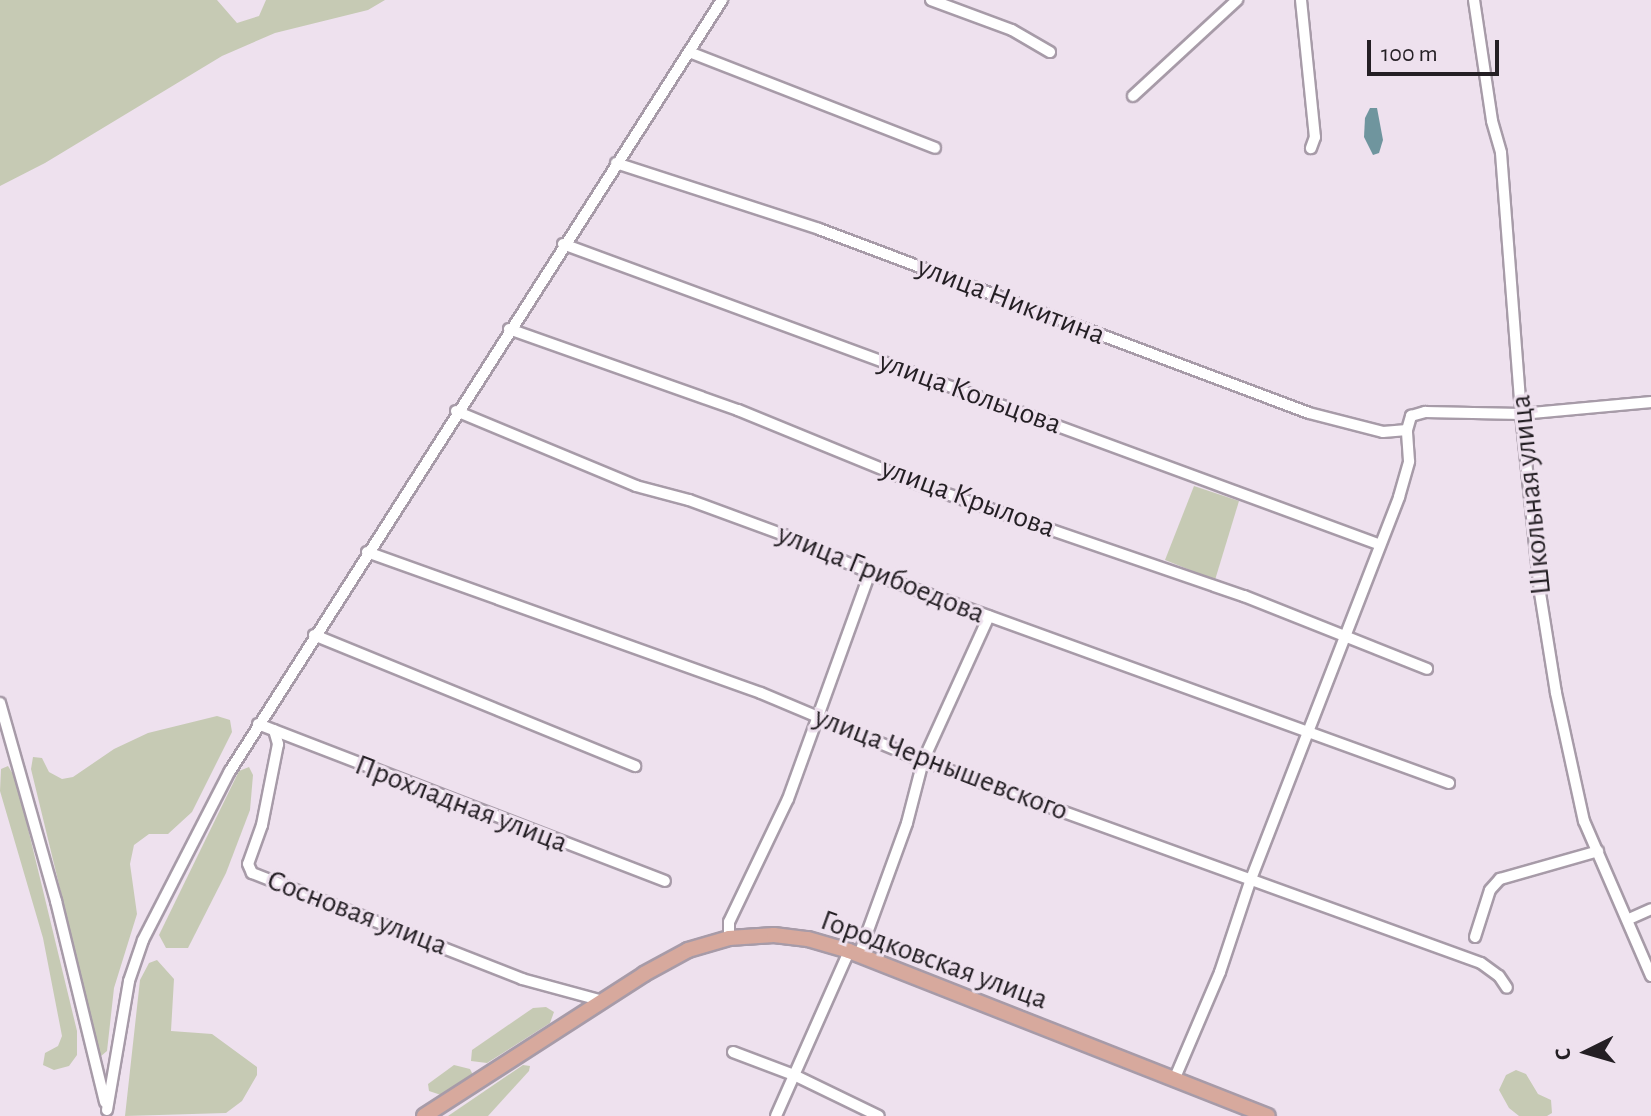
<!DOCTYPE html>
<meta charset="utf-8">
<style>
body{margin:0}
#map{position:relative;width:1651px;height:1116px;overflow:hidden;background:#eee1ee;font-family:"Alegreya Sans",sans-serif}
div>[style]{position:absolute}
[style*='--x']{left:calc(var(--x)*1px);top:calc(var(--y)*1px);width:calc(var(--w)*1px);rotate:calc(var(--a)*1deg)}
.green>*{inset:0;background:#c6cab4}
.water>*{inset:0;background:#6f959e}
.roads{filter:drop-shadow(2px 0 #a79ba8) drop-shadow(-2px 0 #a79ba8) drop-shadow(0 2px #a79ba8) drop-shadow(0 -2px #a79ba8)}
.minor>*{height:10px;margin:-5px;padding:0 5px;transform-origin:5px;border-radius:5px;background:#fff}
.major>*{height:14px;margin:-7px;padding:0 7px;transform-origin:7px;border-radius:7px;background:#d7a99d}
span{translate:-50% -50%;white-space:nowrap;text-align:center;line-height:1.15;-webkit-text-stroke:6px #eee1ee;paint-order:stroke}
.street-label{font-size:30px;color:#241f24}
.north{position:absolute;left:1547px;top:1012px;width:80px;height:80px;-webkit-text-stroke:6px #eee1ee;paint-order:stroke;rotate:265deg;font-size:22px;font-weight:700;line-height:32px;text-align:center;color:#241f24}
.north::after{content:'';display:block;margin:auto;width:28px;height:36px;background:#241f24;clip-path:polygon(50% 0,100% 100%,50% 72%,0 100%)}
.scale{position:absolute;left:1367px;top:40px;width:132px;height:36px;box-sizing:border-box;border:4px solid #241f24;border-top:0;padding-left:10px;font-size:24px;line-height:28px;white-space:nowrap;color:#241f24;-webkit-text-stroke:6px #eee1ee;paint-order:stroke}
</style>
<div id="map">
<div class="green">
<div style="clip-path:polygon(0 0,217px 0,237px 23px,259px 16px,266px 0,385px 0,368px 10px,275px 33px,222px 56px,45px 163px,0 186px)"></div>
<div style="clip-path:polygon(1194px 486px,1239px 501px,1215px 580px,1165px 560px)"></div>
<div style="clip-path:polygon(217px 716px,230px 720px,232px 732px,192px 812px,168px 834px,149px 834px,134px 845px,130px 864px,137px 914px,114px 988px,107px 1051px,101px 1056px,95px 1049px,78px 963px,31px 769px,33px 757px,42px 758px,49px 772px,62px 779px,73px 777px,114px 749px,148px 733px)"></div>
<div style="clip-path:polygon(8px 766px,16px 779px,77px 1031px,77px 1055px,69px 1066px,54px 1070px,43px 1065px,45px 1053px,58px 1046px,62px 1036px,43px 938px,0 791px,1px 769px)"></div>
<div style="clip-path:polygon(249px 767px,253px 775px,250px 810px,226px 873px,188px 948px,166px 948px,159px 935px,239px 771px)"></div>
<div style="clip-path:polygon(157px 960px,174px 979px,171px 1031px,212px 1034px,257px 1067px,257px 1075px,242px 1101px,226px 1113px,125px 1116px,140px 980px,149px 963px)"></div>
<div style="clip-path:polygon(546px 1007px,554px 1012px,550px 1023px,487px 1063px,471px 1061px,472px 1050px,533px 1008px)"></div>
<div style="clip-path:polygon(454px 1065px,470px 1069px,473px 1075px,441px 1095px,429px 1091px,428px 1084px)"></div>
<div style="clip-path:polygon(523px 1065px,530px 1066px,529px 1071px,488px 1116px,448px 1116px)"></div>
<div style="clip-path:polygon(1516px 1070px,1526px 1074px,1538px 1094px,1551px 1100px,1552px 1113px,1547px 1116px,1519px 1116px,1509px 1108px,1499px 1090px,1506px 1075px)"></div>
</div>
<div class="water">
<div style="clip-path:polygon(1370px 108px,1377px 108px,1383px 140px,1379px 153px,1373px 155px,1364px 137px,1365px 118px)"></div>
</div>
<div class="roads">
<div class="minor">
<div style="--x:931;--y:0;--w:86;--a:20.3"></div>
<div style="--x:1012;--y:30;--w:44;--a:30.1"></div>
<div style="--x:1301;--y:0;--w:138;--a:84.2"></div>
<div style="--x:1315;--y:137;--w:12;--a:110"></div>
<div style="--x:1474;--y:0;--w:122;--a:81.5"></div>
<div style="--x:1492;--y:121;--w:33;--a:74"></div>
<div style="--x:1501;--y:153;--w:262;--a:85.6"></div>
<div style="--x:1521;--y:414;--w:180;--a:83.9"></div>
<div style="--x:1540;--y:593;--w:101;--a:80.9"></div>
<div style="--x:1556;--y:693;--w:131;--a:77.7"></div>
<div style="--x:1584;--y:821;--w:169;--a:66.6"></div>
<div style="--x:689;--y:52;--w:264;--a:21.3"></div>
<div style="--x:1133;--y:96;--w:142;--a:-42.7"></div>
<div style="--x:616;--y:163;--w:213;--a:18"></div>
<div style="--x:819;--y:229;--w:523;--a:20.58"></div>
<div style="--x:1309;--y:413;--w:76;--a:14.4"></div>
<div style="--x:1383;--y:432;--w:24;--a:-5"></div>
<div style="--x:563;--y:244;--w:868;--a:20.21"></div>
<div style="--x:509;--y:329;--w:243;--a:19.5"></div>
<div style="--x:738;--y:410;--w:195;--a:22.3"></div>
<div style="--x:918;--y:484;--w:345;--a:19"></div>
<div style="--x:1244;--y:596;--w:197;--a:21.7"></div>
<div style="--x:456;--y:411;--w:195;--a:22.6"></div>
<div style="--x:636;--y:486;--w:55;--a:14.8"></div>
<div style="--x:689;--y:500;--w:101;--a:20.2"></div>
<div style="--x:784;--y:535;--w:94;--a:23.8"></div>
<div style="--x:870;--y:573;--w:616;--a:19.94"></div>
<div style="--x:367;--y:552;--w:418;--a:19.7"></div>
<div style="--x:761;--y:693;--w:176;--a:22.8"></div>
<div style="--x:923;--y:761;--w:593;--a:19.9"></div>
<div style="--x:1481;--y:963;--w:22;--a:36"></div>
<div style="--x:1499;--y:976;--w:14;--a:56"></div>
<div style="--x:314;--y:635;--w:347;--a:22.2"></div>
<div style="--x:0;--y:703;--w:206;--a:74.2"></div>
<div style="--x:56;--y:901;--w:207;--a:76.3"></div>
<div style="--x:258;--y:724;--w:436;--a:21.1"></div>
<div style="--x:274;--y:730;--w:15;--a:74"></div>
<div style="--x:278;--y:744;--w:83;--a:101.2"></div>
<div style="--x:262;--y:825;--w:41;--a:109.7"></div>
<div style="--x:248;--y:864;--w:10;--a:66"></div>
<div style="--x:252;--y:873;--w:290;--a:21.4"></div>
<div style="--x:522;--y:979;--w:84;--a:15.2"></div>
<div style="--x:1629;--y:919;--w:24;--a:-24"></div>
<div style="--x:1475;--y:937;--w:49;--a:-72.3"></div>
<div style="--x:1490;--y:890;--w:15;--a:-48"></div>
<div style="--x:1500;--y:879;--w:102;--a:-15.9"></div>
<div style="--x:729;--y:938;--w:16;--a:-90"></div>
<div style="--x:729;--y:922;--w:136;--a:-64.4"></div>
<div style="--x:788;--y:799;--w:240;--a:-70.1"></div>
<div style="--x:859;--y:955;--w:140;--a:-70"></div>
<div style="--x:907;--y:823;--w:64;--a:-75.5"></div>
<div style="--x:923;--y:761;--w:159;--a:-65.5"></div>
<div style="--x:733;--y:1052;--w:65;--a:20.7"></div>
<div style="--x:794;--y:1075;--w:94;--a:25.8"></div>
<div style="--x:1174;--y:1080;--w:117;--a:-66.9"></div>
<div style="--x:1220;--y:972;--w:98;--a:-71.6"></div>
<div style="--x:1251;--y:879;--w:410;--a:-68.8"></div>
<div style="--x:1399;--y:497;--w:37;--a:-74"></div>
<div style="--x:1409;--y:461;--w:31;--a:-94"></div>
<div style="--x:1407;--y:430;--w:15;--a:-74"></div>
<div style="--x:1411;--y:416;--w:15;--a:-16"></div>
<div style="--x:1425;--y:412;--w:96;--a:1.2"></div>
<div style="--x:1521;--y:414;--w:131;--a:-5.3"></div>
<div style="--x:107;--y:1110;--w:131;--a:-80.3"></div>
<div style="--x:129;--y:981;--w:43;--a:-71.1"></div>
<div style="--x:143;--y:940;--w:190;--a:-62.8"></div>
<div style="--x:230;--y:771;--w:915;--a:-57.46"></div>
<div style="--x:776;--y:1116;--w:180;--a:-66.1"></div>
</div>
<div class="major">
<div style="--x:424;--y:1116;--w:262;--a:-32.8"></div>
<div style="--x:644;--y:974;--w:50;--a:-28.6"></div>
<div style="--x:688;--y:950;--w:43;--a:-16.3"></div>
<div style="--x:729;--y:938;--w:45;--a:-3.8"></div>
<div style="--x:774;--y:935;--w:34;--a:7"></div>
<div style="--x:808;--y:939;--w:43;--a:16.3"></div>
<div style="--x:849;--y:951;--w:450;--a:21.5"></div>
</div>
</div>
<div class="street-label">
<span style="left:1011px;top:301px;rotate:21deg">улица Никитина</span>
<span style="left:970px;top:393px;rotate:20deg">улица Кольцова</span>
<span style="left:1531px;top:495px;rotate:-96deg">Школьная улица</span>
<span style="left:968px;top:498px;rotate:20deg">улица Крылова</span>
<span style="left:881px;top:574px;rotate:22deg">улица Грибоедова</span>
<span style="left:941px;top:764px;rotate:21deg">улица Чернышевского</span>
<span style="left:461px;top:804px;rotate:21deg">Прохладная улица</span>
<span style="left:357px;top:913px;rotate:21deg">Сосновая улица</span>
<span style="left:934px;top:960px;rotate:20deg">Городковская улица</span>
</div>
<div class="north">С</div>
<div class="scale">100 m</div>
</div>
